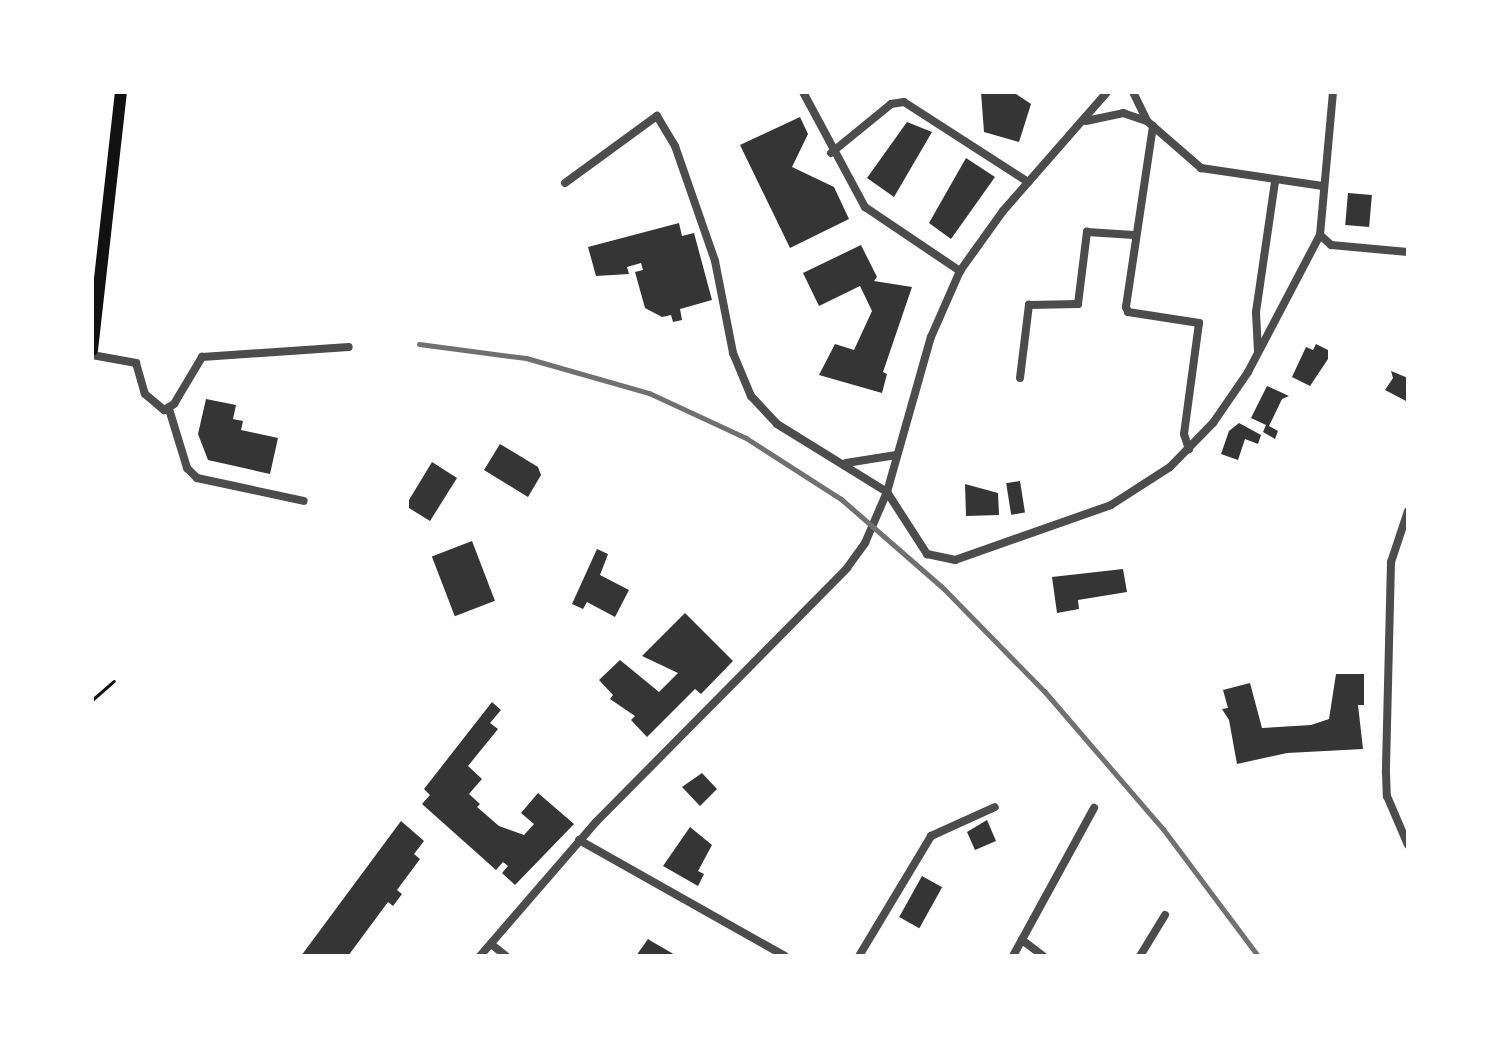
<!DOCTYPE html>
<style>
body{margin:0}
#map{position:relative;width:1500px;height:1048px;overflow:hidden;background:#fff;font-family:"DejaVu Sans",sans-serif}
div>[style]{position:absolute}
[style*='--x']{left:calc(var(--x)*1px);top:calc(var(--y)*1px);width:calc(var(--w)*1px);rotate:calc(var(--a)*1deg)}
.building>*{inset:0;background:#353535;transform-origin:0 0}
.path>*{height:3px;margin:-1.5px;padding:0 1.5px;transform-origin:1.5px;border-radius:1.5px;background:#111}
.minor>*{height:8px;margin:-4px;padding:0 4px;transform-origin:4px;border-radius:4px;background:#4c4c4c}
.secondary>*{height:12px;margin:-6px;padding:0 6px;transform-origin:6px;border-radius:6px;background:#111}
.rail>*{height:5px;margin:-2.5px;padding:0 2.5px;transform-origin:2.5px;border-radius:2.5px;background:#707070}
span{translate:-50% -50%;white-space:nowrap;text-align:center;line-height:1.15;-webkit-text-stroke:6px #fff;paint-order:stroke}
.frame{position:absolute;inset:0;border:94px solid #fff;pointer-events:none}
</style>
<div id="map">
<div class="building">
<div style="clip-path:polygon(981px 92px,1016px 94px,1031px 104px,1019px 142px,984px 132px)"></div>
<div style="clip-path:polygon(800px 117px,808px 134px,792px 167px,834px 187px,849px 219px,790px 248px,740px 145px)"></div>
<div style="clip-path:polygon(907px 122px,932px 132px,894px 197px,867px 178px)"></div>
<div style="clip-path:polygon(966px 158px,995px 177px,951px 239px,929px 223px)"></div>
<div style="left:1348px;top:193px;width:24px;height:32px;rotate:5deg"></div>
<div style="clip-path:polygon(679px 223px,682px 236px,694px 233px,712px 300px,680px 309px,682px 320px,673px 322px,671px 315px,662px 317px,645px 308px,635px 272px,643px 270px,641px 263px,627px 267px,629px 274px,596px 276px,588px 247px)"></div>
<div style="clip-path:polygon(861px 245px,877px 277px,874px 281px,912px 287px,883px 372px,887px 374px,882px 393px,819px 375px,835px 344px,854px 350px,872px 311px,860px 286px,819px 306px,803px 273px)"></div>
<div style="clip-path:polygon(1316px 344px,1328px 350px,1328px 359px,1310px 386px,1292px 377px,1306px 347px,1313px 350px)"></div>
<div style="clip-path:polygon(1391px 371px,1408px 378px,1408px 402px,1385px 390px,1393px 378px)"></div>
<div style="clip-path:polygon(1267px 386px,1289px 396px,1282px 399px,1269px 426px,1278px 431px,1275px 439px,1263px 432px,1266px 425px,1251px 418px)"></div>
<div style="clip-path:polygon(206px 399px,236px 405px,233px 419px,243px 421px,241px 430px,278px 438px,270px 474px,208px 460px,198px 434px)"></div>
<div style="clip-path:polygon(1239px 423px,1261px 435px,1258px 444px,1245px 439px,1238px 460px,1221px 454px,1229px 431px)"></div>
<div style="clip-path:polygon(500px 444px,538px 467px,541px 475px,528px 497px,484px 470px)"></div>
<div style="clip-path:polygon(432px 462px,457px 478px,430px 521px,409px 508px,409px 500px)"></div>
<div style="left:1020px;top:481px;width:32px;height:14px;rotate:81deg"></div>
<div style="clip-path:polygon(965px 484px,998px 493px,999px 515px,966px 516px)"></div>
<div style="left:472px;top:541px;width:64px;height:43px;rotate:69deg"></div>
<div style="clip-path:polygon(597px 549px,608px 554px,600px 575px,629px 590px,615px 617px,587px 602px,583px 609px,572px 604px)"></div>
<div style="clip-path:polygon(1123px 569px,1127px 592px,1078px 600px,1079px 609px,1057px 613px,1052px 577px)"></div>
<div style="clip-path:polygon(685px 613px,733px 661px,701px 694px,695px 689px,647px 737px,631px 720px,635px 716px,610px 699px,613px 695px,599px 680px,620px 660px,659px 692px,678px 673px,642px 656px)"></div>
<div style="clip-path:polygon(1336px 674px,1364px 674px,1364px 705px,1358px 705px,1363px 749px,1287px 753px,1237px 764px,1229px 720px,1222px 709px,1228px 708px,1223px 690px,1250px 683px,1262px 728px,1311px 725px,1329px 719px)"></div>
<div style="clip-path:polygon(492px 702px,501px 710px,490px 723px,498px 729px,468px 766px,482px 779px,469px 794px,480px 804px,477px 807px,499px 826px,524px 835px,534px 824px,521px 813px,538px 793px,574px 824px,515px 885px,502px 873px,508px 866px,503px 862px,496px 870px,422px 804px,430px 795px,424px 789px)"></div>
<div style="clip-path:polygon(702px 773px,717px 789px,700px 806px,682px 787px)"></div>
<div style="clip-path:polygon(987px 820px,996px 841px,975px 850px,967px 832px)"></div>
<div style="clip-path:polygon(401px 821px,424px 841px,414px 854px,420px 859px,397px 890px,402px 894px,393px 906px,388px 902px,348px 956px,301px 956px)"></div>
<div style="clip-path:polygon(690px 827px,712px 845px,698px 871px,704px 874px,698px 886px,663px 866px)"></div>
<div style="left:922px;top:876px;width:23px;height:47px;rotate:29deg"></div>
<div style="clip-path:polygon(648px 939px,651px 941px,677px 956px,636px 956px)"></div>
</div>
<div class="path">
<div style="--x:92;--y:700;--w:29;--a:-41"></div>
</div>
<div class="minor">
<div style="--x:803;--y:92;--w:131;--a:61.7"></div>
<div style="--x:865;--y:207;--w:115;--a:34"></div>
<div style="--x:1133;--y:92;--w:32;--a:64"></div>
<div style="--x:1147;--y:121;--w:72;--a:41"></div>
<div style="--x:1201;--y:168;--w:123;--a:8.4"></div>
<div style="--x:1086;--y:121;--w:38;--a:-12"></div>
<div style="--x:1123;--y:113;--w:24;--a:19"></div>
<div style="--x:1153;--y:126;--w:183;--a:98.5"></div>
<div style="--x:1126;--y:307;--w:5;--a:68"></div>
<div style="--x:1128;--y:312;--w:72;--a:8.8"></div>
<div style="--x:1199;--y:323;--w:112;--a:97.7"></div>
<div style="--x:1184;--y:434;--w:16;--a:72"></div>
<div style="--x:831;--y:153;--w:77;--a:-39.2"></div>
<div style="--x:891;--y:104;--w:13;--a:-9"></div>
<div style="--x:904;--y:102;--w:148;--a:32.8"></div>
<div style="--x:565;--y:183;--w:114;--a:-36.1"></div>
<div style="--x:657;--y:116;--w:35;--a:59"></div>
<div style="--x:675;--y:146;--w:122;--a:70.8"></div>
<div style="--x:715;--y:261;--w:94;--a:78.9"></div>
<div style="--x:733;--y:353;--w:47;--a:67.3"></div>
<div style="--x:751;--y:396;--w:38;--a:47"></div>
<div style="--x:777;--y:424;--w:129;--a:31.7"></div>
<div style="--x:887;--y:492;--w:74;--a:57.2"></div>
<div style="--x:927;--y:554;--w:29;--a:12"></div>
<div style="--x:955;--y:560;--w:165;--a:-19.4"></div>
<div style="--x:1111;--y:505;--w:70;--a:-32.8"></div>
<div style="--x:1170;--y:467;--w:62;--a:-45.7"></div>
<div style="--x:1213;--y:423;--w:62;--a:-55.5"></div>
<div style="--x:1248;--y:372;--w:155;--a:-62.3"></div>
<div style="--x:1320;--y:235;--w:144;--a:-84.8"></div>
<div style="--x:1320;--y:235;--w:15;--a:42"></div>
<div style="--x:1331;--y:245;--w:77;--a:5.2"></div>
<div style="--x:1258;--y:351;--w:39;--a:-93"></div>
<div style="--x:1256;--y:312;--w:132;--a:-81.7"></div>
<div style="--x:92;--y:355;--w:45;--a:10.3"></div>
<div style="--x:136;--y:363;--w:32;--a:74"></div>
<div style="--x:145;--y:394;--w:25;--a:40"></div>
<div style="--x:164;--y:410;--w:12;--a:-31"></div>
<div style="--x:174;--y:404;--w:55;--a:-59.2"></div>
<div style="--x:202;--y:357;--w:147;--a:-3.9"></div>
<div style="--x:1020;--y:378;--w:74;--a:-83"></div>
<div style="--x:1029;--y:305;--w:49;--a:-1.2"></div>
<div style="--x:1078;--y:304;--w:73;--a:-82.9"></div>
<div style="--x:1087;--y:232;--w:47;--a:3.7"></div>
<div style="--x:169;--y:409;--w:62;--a:73"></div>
<div style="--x:187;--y:468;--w:14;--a:45"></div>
<div style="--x:197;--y:478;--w:109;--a:12.1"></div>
<div style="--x:846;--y:463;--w:51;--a:-9.1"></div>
<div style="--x:1408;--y:511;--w:54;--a:108.4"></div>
<div style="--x:1391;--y:562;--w:211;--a:91.4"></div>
<div style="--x:1386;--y:773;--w:23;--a:88"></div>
<div style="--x:1387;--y:796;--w:53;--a:66.8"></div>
<div style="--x:579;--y:840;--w:236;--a:29.4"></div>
<div style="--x:1022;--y:940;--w:26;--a:37"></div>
<div style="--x:491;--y:944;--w:19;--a:39"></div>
<div style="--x:480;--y:956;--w:177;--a:-49.1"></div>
<div style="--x:596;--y:822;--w:357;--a:-45.3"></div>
<div style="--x:847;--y:568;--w:31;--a:-54"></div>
<div style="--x:865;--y:543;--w:56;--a:-66.7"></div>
<div style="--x:887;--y:492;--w:161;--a:-74.2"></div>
<div style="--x:931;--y:337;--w:72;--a:-66.3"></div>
<div style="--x:960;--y:271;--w:74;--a:-54.4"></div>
<div style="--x:1003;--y:211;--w:158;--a:-48.8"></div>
<div style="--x:859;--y:956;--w:140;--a:-59"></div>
<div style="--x:931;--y:836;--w:70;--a:-24.4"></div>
<div style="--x:1013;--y:956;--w:169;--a:-61.3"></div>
<div style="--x:1140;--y:956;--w:48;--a:-58.6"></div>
</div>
<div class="secondary">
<div style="--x:92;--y:350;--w:260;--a:-83.6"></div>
</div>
<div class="rail">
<div style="--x:419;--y:344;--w:108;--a:7.5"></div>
<div style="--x:526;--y:358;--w:128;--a:15.9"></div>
<div style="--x:649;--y:393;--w:107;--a:24.9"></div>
<div style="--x:746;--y:438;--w:113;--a:32.7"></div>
<div style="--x:841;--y:499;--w:135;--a:41.1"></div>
<div style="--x:943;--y:588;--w:146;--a:45.6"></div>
<div style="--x:1045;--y:692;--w:181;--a:49.3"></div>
<div style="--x:1163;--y:829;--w:159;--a:53.2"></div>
</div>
<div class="frame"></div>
</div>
